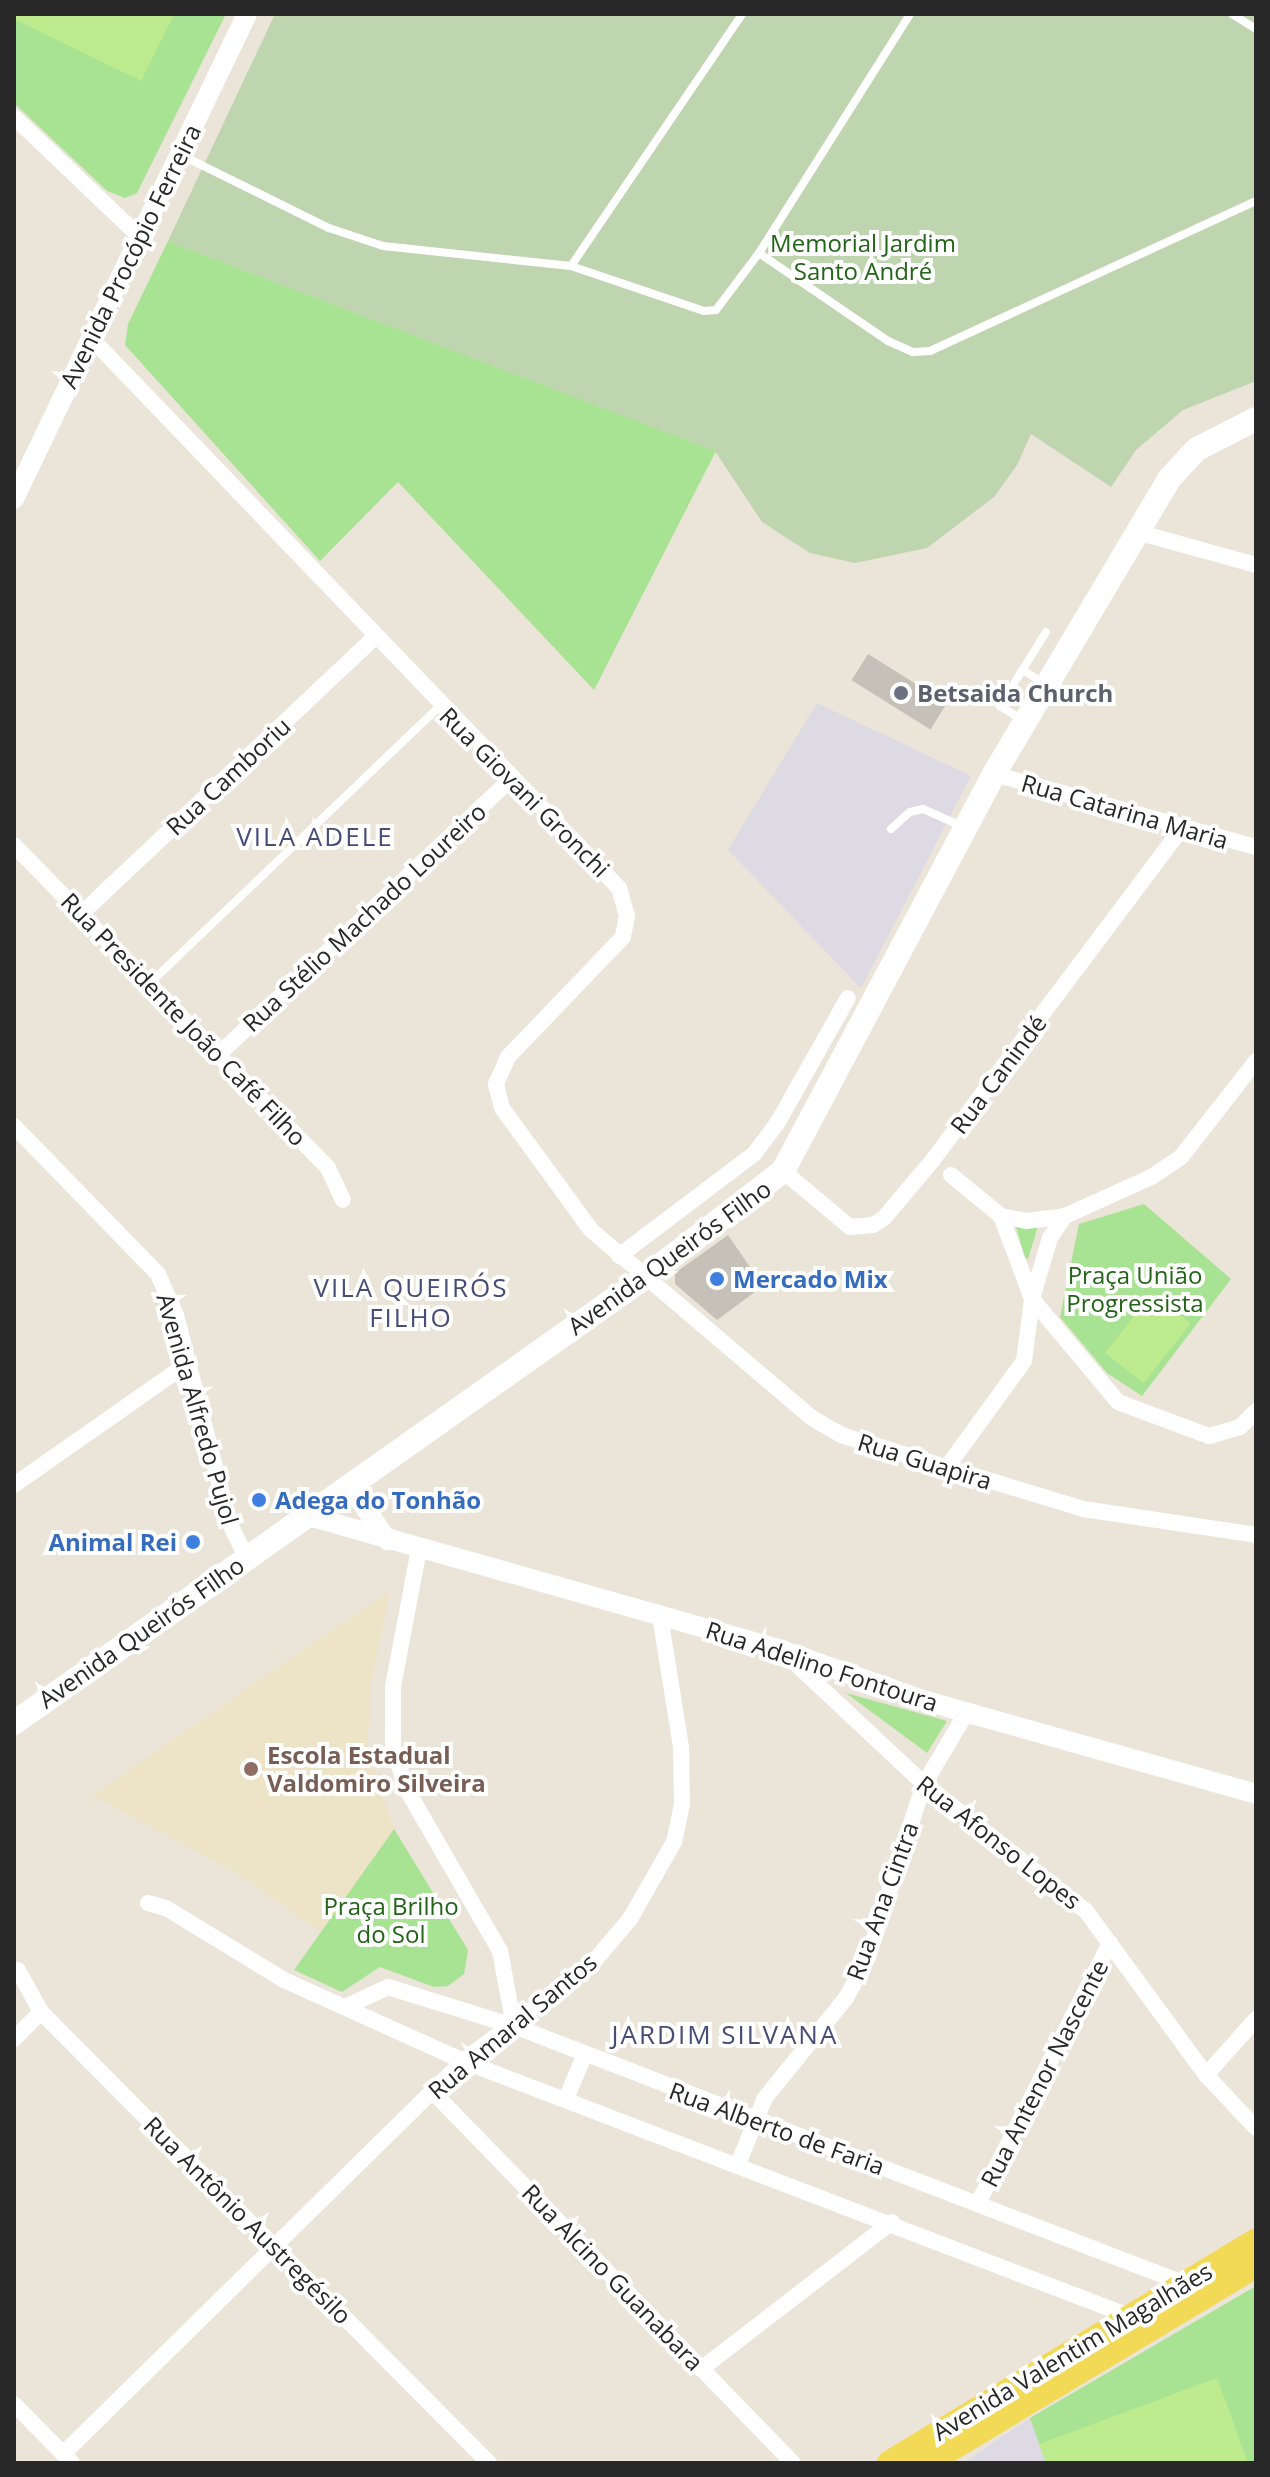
<!DOCTYPE html>
<meta charset="utf-8">
<style>
body{margin:0}
#map{position:relative;width:1270px;height:2477px;overflow:hidden;background:#ebe4d8;font-family:"Open Sans",sans-serif}
div>[style]{position:absolute}
[style*='--x']{left:calc(var(--x)*1px);top:calc(var(--y)*1px);width:calc(var(--w)*1px);rotate:calc(var(--a)*1deg)}
.industrial>*{inset:0;background:#dddae3}
.education>*{inset:0;background:#ede4c7}
.green>*{inset:0;background:#a8e393}
.cemetery>*{inset:0;background:#bfd5af}
.pitch>*{inset:0;background:#bdeb8e;transform-origin:0 0}
.building>*{inset:0;background:#c6c1b8;transform-origin:0 0}
.service>*{height:8px;margin:-4px;padding:0 4px;transform-origin:4px;border-radius:4px;background:#fff}
.minor>*{height:16px;margin:-8px;padding:0 8px;transform-origin:8px;border-radius:8px;background:#fff}
.tertiary>*{height:20px;margin:-10px;padding:0 10px;transform-origin:10px;border-radius:10px;background:#fff}
.secondary>*{height:24px;margin:-12px;padding:0 12px;transform-origin:12px;border-radius:12px;background:#fff}
.primary>*{height:26px;margin:-13px;padding:0 13px;transform-origin:13px;border-radius:13px;background:#f3da56}
.dots>*{width:22px;height:22px;translate:-50% -50%;box-sizing:border-box;border:4px solid #fff;border-radius:50%}
span{translate:-50% -50%;white-space:nowrap;text-align:center;line-height:1.15;-webkit-text-stroke:8px #fff;paint-order:stroke}
.park-label{font-size:24px;color:#226418}
.street-label{font-size:24px;color:#282828}
.worship-label{font-size:24px;color:#5b616d;font-weight:700}
.left{translate:0 -50%;text-align:left}
.shop-label{font-size:24px;color:#366cbe;font-weight:700}
.right{translate:-100% -50%;text-align:right}
.education-label{font-size:24px;color:#785e54;font-weight:700}
.neighbourhood-label{font-size:26px;color:#484d78;letter-spacing:2px}
.frame{position:absolute;inset:0;border:16px solid #282828;pointer-events:none}
</style>
<div id="map">
<div class="industrial">
<div style="clip-path:polygon(817px 703px,971px 776px,861px 988px,728px 850px)"></div>
<div style="clip-path:polygon(1030px 2418px,1046px 2463px,963px 2463px)"></div>
</div>
<div class="education">
<div style="clip-path:polygon(390px 1590px,371px 1684px,367px 1751px,394px 1829px,321px 1932px,237px 1874px,92px 1795px)"></div>
</div>
<div class="green">
<div style="clip-path:polygon(14px 14px,226px 14px,137px 193px,125px 198px,107px 191px,14px 103px)"></div>
<div style="clip-path:polygon(168px 241px,716px 451px,594px 690px,398px 482px,320px 561px,125px 345px,128px 324px)"></div>
<div style="clip-path:polygon(1144px 1204px,1231px 1279px,1142px 1396px,1107px 1373px,1060px 1317px,1079px 1224px)"></div>
<div style="clip-path:polygon(1015px 1224px,1038px 1226px,1028px 1259px,1025px 1257px)"></div>
<div style="clip-path:polygon(846px 1693px,947px 1721px,927px 1753px)"></div>
<div style="clip-path:polygon(394px 1829px,468px 1950px,464px 1974px,448px 1986px,434px 1987px,380px 1967px,342px 1992px,294px 1970px)"></div>
<div style="clip-path:polygon(1256px 2286px,1256px 2463px,1046px 2463px,1030px 2418px)"></div>
</div>
<div class="cemetery">
<div style="clip-path:polygon(275px 14px,1256px 14px,1256px 381px,1183px 410px,1136px 450px,1111px 487px,1031px 434px,1017px 465px,994px 497px,927px 548px,855px 563px,810px 553px,762px 522px,715px 451px,168px 241px)"></div>
</div>
<div class="pitch">
<div style="clip-path:polygon(14px 14px,174px 14px,141px 81px,14px 19px)"></div>
<div style="left:1152px;top:1293px;width:49px;height:76px;rotate:38deg"></div>
<div style="clip-path:polygon(1217px 2378px,1248px 2463px,1046px 2463px,1039px 2444px)"></div>
</div>
<div class="building">
<div style="left:868px;top:654px;width:93px;height:31px;rotate:32deg"></div>
<div style="clip-path:polygon(728px 1235px,763px 1286px,717px 1320px,675px 1284px,675px 1273px)"></div>
</div>
<div class="service">
<div style="--x:1232;--y:14;--w:28;--a:32"></div>
<div style="--x:181;--y:155;--w:165;--a:26.3"></div>
<div style="--x:329;--y:228;--w:57;--a:18.4"></div>
<div style="--x:383;--y:246;--w:189;--a:6.1"></div>
<div style="--x:571;--y:266;--w:140;--a:18.7"></div>
<div style="--x:704;--y:311;--w:12;--a:-5"></div>
<div style="--x:716;--y:310;--w:71;--a:-53"></div>
<div style="--x:759;--y:253;--w:283;--a:-57.7"></div>
<div style="--x:759;--y:253;--w:156;--a:34.3"></div>
<div style="--x:888;--y:341;--w:27;--a:24"></div>
<div style="--x:913;--y:352;--w:17;--a:-3"></div>
<div style="--x:930;--y:351;--w:359;--a:-24.7"></div>
<div style="--x:571;--y:266;--w:305;--a:-55.8"></div>
<div style="--x:1023;--y:670;--w:27;--a:33"></div>
<div style="--x:1024;--y:721;--w:28;--a:-148"></div>
<div style="--x:1000;--y:706;--w:87;--a:-58.1"></div>
<div style="--x:891;--y:829;--w:25;--a:-42"></div>
<div style="--x:910;--y:812;--w:13;--a:-13"></div>
<div style="--x:923;--y:809;--w:45;--a:23.7"></div>
<div style="--x:149;--y:984;--w:402;--a:-43.7"></div>
</div>
<div class="minor">
<div style="--x:14;--y:117;--w:174;--a:43.6"></div>
<div style="--x:90;--y:337;--w:764;--a:46.17"></div>
<div style="--x:619;--y:888;--w:29;--a:74"></div>
<div style="--x:627;--y:916;--w:21;--a:101"></div>
<div style="--x:623;--y:937;--w:166;--a:133.8"></div>
<div style="--x:508;--y:1057;--w:30;--a:114"></div>
<div style="--x:496;--y:1084;--w:25;--a:76"></div>
<div style="--x:502;--y:1108;--w:151;--a:53.9"></div>
<div style="--x:591;--y:1230;--w:290;--a:40.4"></div>
<div style="--x:812;--y:1418;--w:34;--a:30"></div>
<div style="--x:841;--y:1435;--w:253;--a:17"></div>
<div style="--x:1083;--y:1509;--w:175;--a:8.5"></div>
<div style="--x:1137;--y:532;--w:123;--a:15.5"></div>
<div style="--x:994;--y:774;--w:272;--a:15.6"></div>
<div style="--x:14;--y:845;--w:450;--a:45.8"></div>
<div style="--x:328;--y:1168;--w:35;--a:65"></div>
<div style="--x:81;--y:914;--w:404;--a:-43.3"></div>
<div style="--x:218;--y:1055;--w:401;--a:-43.3"></div>
<div style="--x:14;--y:1126;--w:206;--a:45.8"></div>
<div style="--x:158;--y:1274;--w:45;--a:66.3"></div>
<div style="--x:176;--y:1315;--w:214;--a:75.6"></div>
<div style="--x:229;--y:1522;--w:39;--a:64"></div>
<div style="--x:783;--y:1171;--w:87;--a:39.9"></div>
<div style="--x:850;--y:1227;--w:23;--a:-5"></div>
<div style="--x:873;--y:1225;--w:13;--a:-32"></div>
<div style="--x:884;--y:1218;--w:75;--a:-49.9"></div>
<div style="--x:932;--y:1161;--w:418;--a:-53.1"></div>
<div style="--x:951;--y:1175;--w:65;--a:39.4"></div>
<div style="--x:1001;--y:1216;--w:25;--a:11"></div>
<div style="--x:1026;--y:1221;--w:39;--a:-7"></div>
<div style="--x:1001;--y:1216;--w:89;--a:69.5"></div>
<div style="--x:1032;--y:1299;--w:134;--a:50.1"></div>
<div style="--x:1118;--y:1402;--w:97;--a:20.5"></div>
<div style="--x:1209;--y:1436;--w:32;--a:-16"></div>
<div style="--x:1240;--y:1427;--w:23;--a:-45"></div>
<div style="--x:619;--y:1256;--w:169;--a:-37.1"></div>
<div style="--x:754;--y:1154;--w:40;--a:-53"></div>
<div style="--x:778;--y:1122;--w:142;--a:-60.6"></div>
<div style="--x:947;--y:1467;--w:131;--a:-54"></div>
<div style="--x:1024;--y:1361;--w:63;--a:-82.6"></div>
<div style="--x:1032;--y:1299;--w:64;--a:-73.6"></div>
<div style="--x:1050;--y:1238;--w:27;--a:-56"></div>
<div style="--x:1065;--y:1216;--w:97;--a:-24.4"></div>
<div style="--x:1153;--y:1176;--w:34;--a:-34"></div>
<div style="--x:1181;--y:1157;--w:122;--a:-52"></div>
<div style="--x:14;--y:1485;--w:211;--a:-35"></div>
<div style="--x:419;--y:1549;--w:139;--a:100.7"></div>
<div style="--x:393;--y:1686;--w:62;--a:90"></div>
<div style="--x:393;--y:1748;--w:44;--a:71.6"></div>
<div style="--x:407;--y:1790;--w:186;--a:60"></div>
<div style="--x:500;--y:1951;--w:76;--a:79.4"></div>
<div style="--x:782;--y:1651;--w:195;--a:43.1"></div>
<div style="--x:924;--y:1784;--w:206;--a:38.1"></div>
<div style="--x:1086;--y:1911;--w:203;--a:53.8"></div>
<div style="--x:1206;--y:2075;--w:73;--a:46.7"></div>
<div style="--x:148;--y:1903;--w:19;--a:16"></div>
<div style="--x:166;--y:1908;--w:138;--a:31.4"></div>
<div style="--x:284;--y:1980;--w:196;--a:24.3"></div>
<div style="--x:463;--y:2061;--w:722;--a:20.95"></div>
<div style="--x:18;--y:1970;--w:48;--a:61.3"></div>
<div style="--x:41;--y:2012;--w:636;--a:45.19"></div>
<div style="--x:345;--y:2007;--w:47;--a:-24.9"></div>
<div style="--x:388;--y:1987;--w:132;--a:17.2"></div>
<div style="--x:514;--y:2026;--w:722;--a:21.02"></div>
<div style="--x:14;--y:2039;--w:38;--a:-45"></div>
<div style="--x:1206;--y:2075;--w:75;--a:-48.2"></div>
<div style="--x:432;--y:2091;--w:518;--a:45.86"></div>
<div style="--x:566;--y:2099;--w:47;--a:-67.3"></div>
<div style="--x:738;--y:2164;--w:71;--a:-67.8"></div>
<div style="--x:765;--y:2098;--w:129;--a:-51"></div>
<div style="--x:846;--y:1998;--w:47;--a:-61.8"></div>
<div style="--x:868;--y:1957;--w:182;--a:-72.1"></div>
<div style="--x:924;--y:1784;--w:84;--a:-59.2"></div>
<div style="--x:978;--y:2203;--w:292;--a:-63.1"></div>
<div style="--x:701;--y:2369;--w:241;--a:-37.6"></div>
<div style="--x:14;--y:2404;--w:83;--a:45.5"></div>
<div style="--x:63;--y:2454;--w:561;--a:-44.49"></div>
<div style="--x:463;--y:2061;--w:159;--a:-36.8"></div>
<div style="--x:590;--y:1966;--w:62;--a:-49.6"></div>
<div style="--x:630;--y:1919;--w:89;--a:-60.3"></div>
<div style="--x:674;--y:1842;--w:39;--a:-78"></div>
<div style="--x:682;--y:1804;--w:57;--a:-91"></div>
<div style="--x:681;--y:1747;--w:133;--a:-99.1"></div>
</div>
<div class="tertiary">
<div style="--x:14;--y:499;--w:538;--a:-64.34"></div>
<div style="--x:349;--y:1484;--w:68;--a:55.8"></div>
<div style="--x:305;--y:1515;--w:495;--a:15.8"></div>
<div style="--x:781;--y:1650;--w:154;--a:19.4"></div>
<div style="--x:926;--y:1701;--w:343;--a:15.7"></div>
</div>
<div class="secondary">
<div style="--x:14;--y:1723;--w:771;--a:-35.24"></div>
<div style="--x:644;--y:1278;--w:175;--a:-37.6"></div>
<div style="--x:783;--y:1171;--w:450;--a:-62"></div>
<div style="--x:994;--y:774;--w:343;--a:-59.3"></div>
<div style="--x:1169;--y:479;--w:41;--a:-47"></div>
<div style="--x:1197;--y:449;--w:66;--a:-27"></div>
</div>
<div class="primary">
<div style="--x:890;--y:2463;--w:428;--a:-31.2"></div>
<div style="--x:926;--y:2463;--w:385;--a:-31"></div>
</div>
<div class="dots">
<div style="left:901px;top:693px;background:#6b7280"></div>
<div style="left:717px;top:1279px;background:#3f7fe0"></div>
<div style="left:259px;top:1500px;background:#3f7fe0"></div>
<div style="left:193px;top:1542px;background:#3f7fe0"></div>
<div style="left:251px;top:1769px;background:#8d6e63"></div>
</div>
<div class="park-label">
<span style="left:863px;top:257px">Memorial Jardim<br>Santo André</span>
<span style="left:1135px;top:1289px">Praça União<br>Progressista</span>
<span style="left:391px;top:1920px">Praça Brilho<br>do Sol</span>
</div>
<div class="street-label">
<span style="left:130px;top:256px;rotate:-64deg">Avenida Procópio Ferreira</span>
<span style="left:228px;top:776px;rotate:-43deg">Rua Camboriu</span>
<span style="left:525px;top:792px;rotate:45deg">Rua Giovani Gronchi</span>
<span style="left:1125px;top:811px;rotate:16deg">Rua Catarina Maria</span>
<span style="left:364px;top:917px;rotate:-43deg">Rua Stélio Machado Loureiro</span>
<span style="left:184px;top:1019px;rotate:46deg">Rua Presidente João Café Filho</span>
<span style="left:998px;top:1074px;rotate:-53deg">Rua Canindé</span>
<span style="left:669px;top:1257px;rotate:-36deg">Avenida Queirós Filho</span>
<span style="left:198px;top:1409px;rotate:74deg">Avenida Alfredo Pujol</span>
<span style="left:925px;top:1461px;rotate:17deg">Rua Guapira</span>
<span style="left:141px;top:1632px;rotate:-35deg">Avenida Queirós Filho</span>
<span style="left:822px;top:1666px;rotate:18deg">Rua Adelino Fontoura</span>
<span style="left:999px;top:1842px;rotate:38deg">Rua Afonso Lopes</span>
<span style="left:882px;top:1901px;rotate:-70deg">Rua Ana Cintra</span>
<span style="left:512px;top:2026px;rotate:-40deg">Rua Amaral Santos</span>
<span style="left:1044px;top:2073px;rotate:-63deg">Rua Antenor Nascente</span>
<span style="left:777px;top:2128px;rotate:20deg">Rua Alberto de Faria</span>
<span style="left:248px;top:2220px;rotate:45deg">Rua Antônio Austregésilo</span>
<span style="left:613px;top:2277px;rotate:46deg">Rua Alcino Guanabara</span>
<span style="left:1072px;top:2351px;rotate:-31deg">Avenida Valentim Magalhães</span>
</div>
<div class="worship-label">
<span class="left" style="left:917px;top:693px">Betsaida Church</span>
</div>
<div class="shop-label">
<span class="left" style="left:733px;top:1279px">Mercado Mix</span>
<span class="left" style="left:275px;top:1500px">Adega do Tonhão</span>
<span class="right" style="left:177px;top:1542px">Animal Rei</span>
</div>
<div class="education-label">
<span class="left" style="left:267px;top:1769px">Escola Estadual<br>Valdomiro Silveira</span>
</div>
<div class="neighbourhood-label">
<span style="left:315px;top:837px">VILA ADELE</span>
<span style="left:411px;top:1303px">VILA QUEIRÓS<br>FILHO</span>
<span style="left:725px;top:2035px">JARDIM SILVANA</span>
</div>
<div class="frame"></div>
</div>
